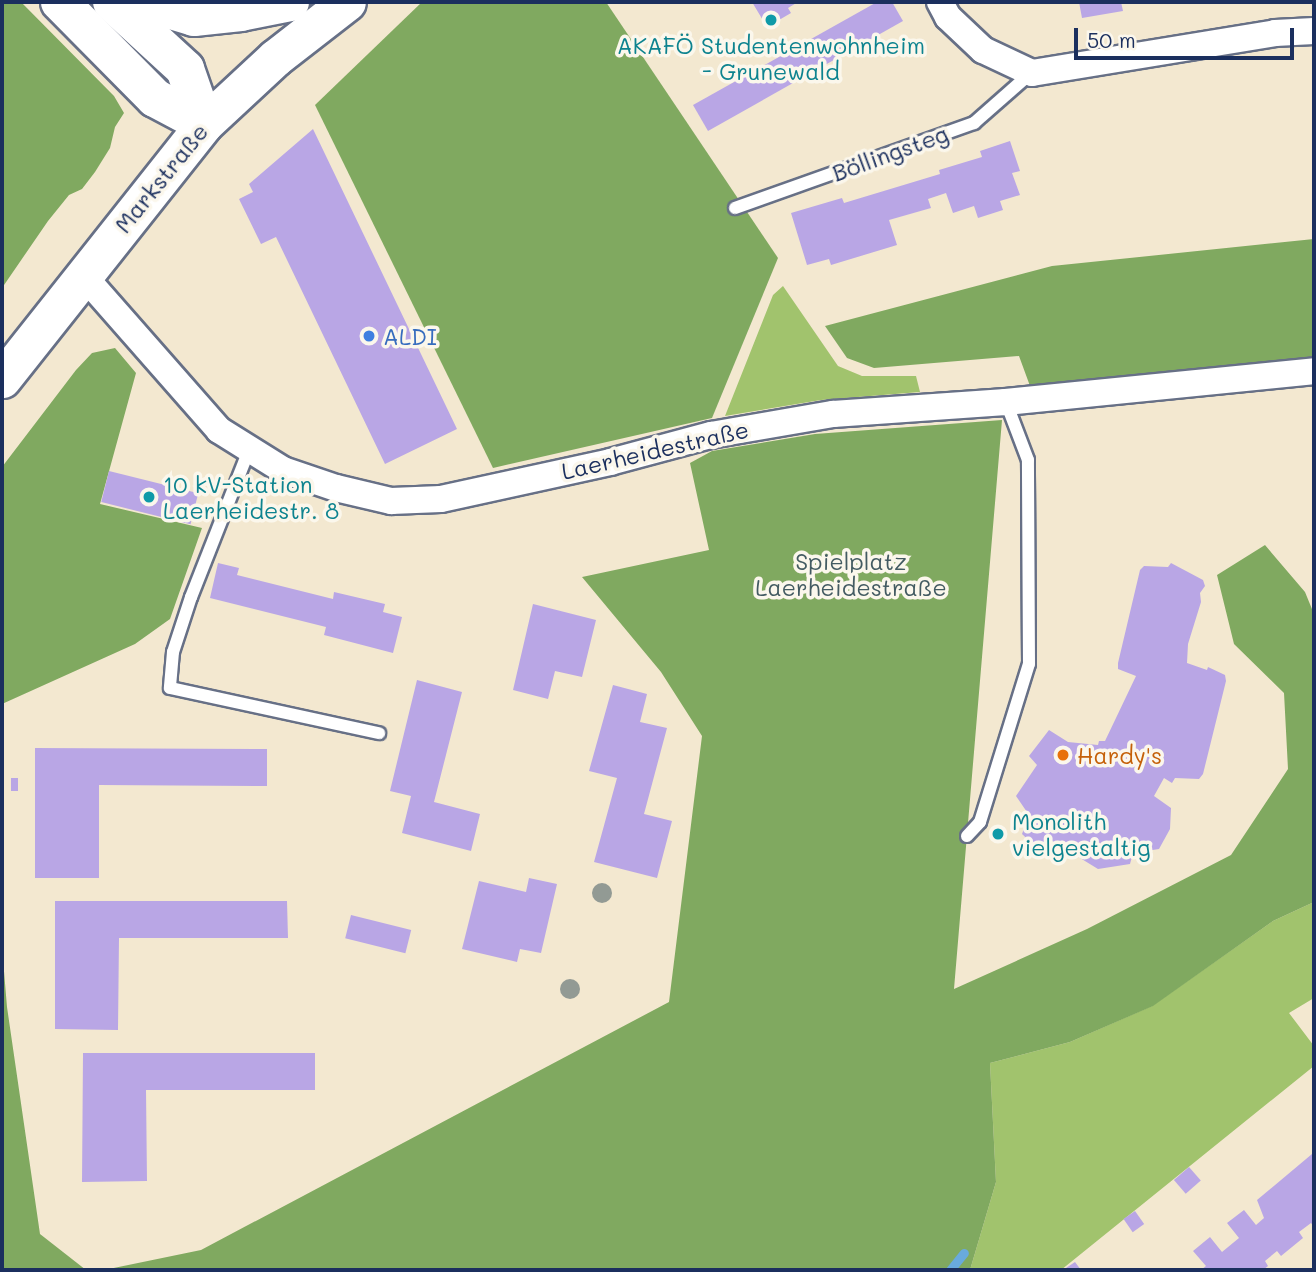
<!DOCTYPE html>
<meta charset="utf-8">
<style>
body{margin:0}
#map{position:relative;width:1316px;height:1272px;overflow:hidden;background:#f3e8d0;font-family:Mali,sans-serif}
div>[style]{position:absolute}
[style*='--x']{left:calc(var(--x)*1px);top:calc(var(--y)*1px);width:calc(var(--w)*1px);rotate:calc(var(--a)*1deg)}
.green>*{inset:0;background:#a1c36d}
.forest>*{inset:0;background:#80a960}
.stream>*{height:9px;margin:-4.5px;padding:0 4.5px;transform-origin:4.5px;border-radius:4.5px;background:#69aadd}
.building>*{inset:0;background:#b9a6e5;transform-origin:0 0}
.roads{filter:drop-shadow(2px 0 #677086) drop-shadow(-2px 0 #677086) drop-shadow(0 2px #677086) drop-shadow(0 -2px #677086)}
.service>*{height:12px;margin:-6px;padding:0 6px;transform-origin:6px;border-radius:6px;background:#fff}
.minor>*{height:26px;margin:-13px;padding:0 13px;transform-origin:13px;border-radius:13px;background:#fff}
.secondary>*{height:37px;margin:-18.5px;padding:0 18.5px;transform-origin:18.5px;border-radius:18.5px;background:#fff}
.trunk>*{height:38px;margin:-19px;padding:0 19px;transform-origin:19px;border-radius:19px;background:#fff}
.trees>*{width:20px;height:20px;margin:-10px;border-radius:50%;background:#929a94}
.dots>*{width:19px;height:19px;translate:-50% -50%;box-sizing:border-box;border:4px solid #fbf7ec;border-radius:50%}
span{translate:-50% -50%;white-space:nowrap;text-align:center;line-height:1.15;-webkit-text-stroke:7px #fbf7ec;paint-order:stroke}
.culture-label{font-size:23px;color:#0d838f}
.left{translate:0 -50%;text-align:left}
.street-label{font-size:23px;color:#1b2f5e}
.shop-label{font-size:23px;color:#366cbe}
.park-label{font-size:23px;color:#435b62}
.food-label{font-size:23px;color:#c56008}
.frame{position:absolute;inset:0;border:4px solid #1b2f5e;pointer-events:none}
.scale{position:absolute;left:1074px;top:28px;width:220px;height:32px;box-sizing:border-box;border:4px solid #1b2f5e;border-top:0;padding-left:9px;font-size:21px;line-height:24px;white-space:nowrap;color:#1b2f5e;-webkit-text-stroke:5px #fbf7ec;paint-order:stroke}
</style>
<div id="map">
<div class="green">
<div style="clip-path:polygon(783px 286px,838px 366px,862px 376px,916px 376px,920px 392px,821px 400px,725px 416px,773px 295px)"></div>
<div style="clip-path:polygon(1314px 902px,1314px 998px,1289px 1013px,1314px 1046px,1314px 1066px,1061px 1270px,970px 1270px,996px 1182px,990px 1063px,1070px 1042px,1152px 1006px,1273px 921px)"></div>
</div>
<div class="forest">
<div style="clip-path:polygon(2px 2px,21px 2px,114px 96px,124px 113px,115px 127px,110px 148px,95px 172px,82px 189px,69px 195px,48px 221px,2px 288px)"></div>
<div style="clip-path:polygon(422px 2px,606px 2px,778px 258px,712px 418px,493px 468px,315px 105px)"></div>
<div style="clip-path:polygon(1314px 239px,1314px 357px,1030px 386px,1019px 356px,874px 368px,847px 358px,825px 326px,1052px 266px)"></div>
<div style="clip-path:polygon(115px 348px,136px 373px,100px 504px,202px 528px,170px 619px,135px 644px,2px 704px,2px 467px,76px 370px,92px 353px)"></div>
<div style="clip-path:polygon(1002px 420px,954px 989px,1087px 929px,1231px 855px,1288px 769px,1284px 693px,1234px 644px,1217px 575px,1265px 545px,1305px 592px,1314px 614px,1314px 902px,1273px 921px,1153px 1006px,1070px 1042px,990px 1063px,996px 1182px,970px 1270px,104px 1270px,201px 1250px,669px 1002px,702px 736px,661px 672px,582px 577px,709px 550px,690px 463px,712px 451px,815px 434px)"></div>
<div style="clip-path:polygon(2px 947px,7px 1007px,40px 1234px,86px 1270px,2px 1270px)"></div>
</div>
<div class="stream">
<div style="--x:950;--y:1270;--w:22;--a:-51"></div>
</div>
<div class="building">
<div style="clip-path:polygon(752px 2px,798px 2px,788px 8px,791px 13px,767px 27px)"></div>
<div style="clip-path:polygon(877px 2px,892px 2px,903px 21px,708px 131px,693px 105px)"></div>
<div style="clip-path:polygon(1079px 2px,1121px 2px,1123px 11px,1082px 18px)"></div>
<div style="clip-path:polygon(313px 129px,457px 429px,385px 464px,276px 237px,261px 244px,239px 199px,253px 192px,249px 184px)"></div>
<div style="clip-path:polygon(1010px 141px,1020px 171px,1012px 173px,1020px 195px,1000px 201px,1003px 210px,978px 218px,974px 206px,953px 213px,946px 193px,928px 199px,931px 208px,889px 220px,897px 245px,831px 265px,829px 259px,807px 265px,791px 213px,842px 198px,844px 203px,940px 174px,939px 170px,982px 157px,980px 151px)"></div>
<div style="left:109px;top:471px;width:92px;height:32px;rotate:14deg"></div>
<div style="clip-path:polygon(218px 563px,239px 568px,237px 575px,333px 599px,334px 592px,385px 604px,383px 612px,402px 617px,393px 653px,324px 635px,326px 627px,210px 598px)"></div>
<div style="clip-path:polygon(1171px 563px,1203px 580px,1205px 586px,1200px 593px,1201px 602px,1188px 644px,1187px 663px,1207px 670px,1208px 667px,1225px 675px,1226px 681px,1203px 774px,1199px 779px,1175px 778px,1172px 783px,1164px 778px,1154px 796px,1171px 808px,1170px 829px,1159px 849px,1133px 853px,1130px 864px,1098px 869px,1049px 839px,1036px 847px,1022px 834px,1029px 815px,1016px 796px,1037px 765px,1029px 756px,1049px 730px,1068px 742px,1098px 745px,1099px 741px,1105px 741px,1136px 676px,1118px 669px,1118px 663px,1140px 570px,1144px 566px,1168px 567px)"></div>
<div style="clip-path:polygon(533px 604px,596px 620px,582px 677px,555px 671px,548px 699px,513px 690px)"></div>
<div style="clip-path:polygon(417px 680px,462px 692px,434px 802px,480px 814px,471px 851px,402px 833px,411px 796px,390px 791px)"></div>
<div style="clip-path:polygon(613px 685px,647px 694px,640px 722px,667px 728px,644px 814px,672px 821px,657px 878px,594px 862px,617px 778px,589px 771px)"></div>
<div style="clip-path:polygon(35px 748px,267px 749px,267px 786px,99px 785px,99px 878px,35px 878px)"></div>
<div style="left:11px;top:778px;width:7px;height:13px"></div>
<div style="clip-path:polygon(529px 878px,557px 884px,541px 953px,520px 949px,517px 962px,462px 949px,479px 881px,526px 892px)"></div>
<div style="clip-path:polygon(55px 901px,287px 901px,288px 938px,119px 938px,118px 1030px,55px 1029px)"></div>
<div style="left:351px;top:915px;width:62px;height:24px;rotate:14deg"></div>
<div style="clip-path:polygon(83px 1053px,315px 1053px,315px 1090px,146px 1090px,147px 1181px,82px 1182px)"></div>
<div style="clip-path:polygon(1312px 1154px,1314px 1227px,1311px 1223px,1299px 1232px,1303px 1238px,1281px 1256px,1277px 1251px,1265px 1261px,1268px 1266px,1263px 1270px,1201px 1270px,1206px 1266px,1193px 1251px,1210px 1237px,1222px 1252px,1239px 1238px,1227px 1223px,1244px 1210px,1256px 1225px,1264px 1218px,1257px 1200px)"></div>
<div style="left:1189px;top:1167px;width:18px;height:20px;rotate:49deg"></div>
<div style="left:1135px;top:1211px;width:16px;height:14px;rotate:55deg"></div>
<div style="clip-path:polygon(1075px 1262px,1081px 1270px,1063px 1270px)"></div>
</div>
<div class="roads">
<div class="service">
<div style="--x:735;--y:208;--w:254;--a:-19.6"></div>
<div style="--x:974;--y:123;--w:76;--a:-41.3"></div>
<div style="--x:249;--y:450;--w:158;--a:111.5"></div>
<div style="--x:191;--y:597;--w:58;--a:108.1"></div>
<div style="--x:173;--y:652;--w:36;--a:95"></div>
<div style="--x:170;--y:688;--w:214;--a:12.2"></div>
<div style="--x:967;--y:836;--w:19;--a:-47"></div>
<div style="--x:980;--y:822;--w:165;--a:-72.8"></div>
<div style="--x:1029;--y:664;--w:204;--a:-90.3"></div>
<div style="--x:1028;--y:460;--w:62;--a:-110.8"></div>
</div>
<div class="minor">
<div style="--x:940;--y:2;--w:17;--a:62"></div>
<div style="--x:948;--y:17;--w:48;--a:43.3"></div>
<div style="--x:983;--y:50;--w:54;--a:25.1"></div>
<div style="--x:1032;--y:73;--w:246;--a:-9.3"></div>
<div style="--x:1275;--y:33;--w:39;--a:-3"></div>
<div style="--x:82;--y:274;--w:208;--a:48.7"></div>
<div style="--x:219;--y:430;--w:75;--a:32"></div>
<div style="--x:283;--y:470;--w:56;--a:18.8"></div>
<div style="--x:336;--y:488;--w:57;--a:13.3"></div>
<div style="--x:391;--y:501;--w:50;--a:-2.3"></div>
<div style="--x:441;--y:499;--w:173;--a:-12.3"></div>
<div style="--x:610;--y:462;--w:105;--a:-15"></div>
<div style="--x:711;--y:435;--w:124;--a:-9.8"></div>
<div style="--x:833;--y:414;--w:173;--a:-4"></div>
<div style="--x:1006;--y:402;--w:310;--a:-5.7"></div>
</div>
<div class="secondary">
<div style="--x:2;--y:379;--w:325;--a:-51.6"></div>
<div style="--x:204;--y:124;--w:97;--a:-42.9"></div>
<div style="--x:275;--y:58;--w:91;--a:-37.9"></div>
</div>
<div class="trunk">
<div style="--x:60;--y:2;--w:135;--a:45.3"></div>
<div style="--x:155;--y:98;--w:55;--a:28"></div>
<div style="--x:112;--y:2;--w:99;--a:42.5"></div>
<div style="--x:185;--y:69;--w:58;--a:70.9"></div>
<div style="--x:145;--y:2;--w:51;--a:17"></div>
<div style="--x:194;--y:17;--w:47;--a:-6.1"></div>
<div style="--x:241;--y:12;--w:50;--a:-11.5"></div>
</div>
</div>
<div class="trees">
<div style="left:602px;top:893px"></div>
<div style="left:570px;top:989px"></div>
</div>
<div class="dots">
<div style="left:771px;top:20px;background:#0f9aa8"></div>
<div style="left:369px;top:336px;background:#3f7fe0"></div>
<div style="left:149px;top:497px;background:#0f9aa8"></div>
<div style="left:1063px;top:755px;background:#e8710a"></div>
<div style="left:998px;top:834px;background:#0f9aa8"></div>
</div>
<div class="culture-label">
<span style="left:771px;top:58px">AKAFÖ Studentenwohnheim<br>- Grunewald</span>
<span class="left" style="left:163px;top:497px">10 kV-Station<br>Laerheidestr. 8</span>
<span class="left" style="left:1012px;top:834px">Monolith<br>vielgestaltig</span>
</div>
<div class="street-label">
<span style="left:890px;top:153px;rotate:-20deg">Böllingsteg</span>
<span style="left:161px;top:178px;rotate:-51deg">Markstraße</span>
<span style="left:655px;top:450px;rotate:-13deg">Laerheidestraße</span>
</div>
<div class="shop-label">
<span class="left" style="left:383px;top:336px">ALDI</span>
</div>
<div class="park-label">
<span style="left:851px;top:574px">Spielplatz<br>Laerheidestraße</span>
</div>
<div class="food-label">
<span class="left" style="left:1077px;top:755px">Hardy's</span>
</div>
<div class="frame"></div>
<div class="scale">50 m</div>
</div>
